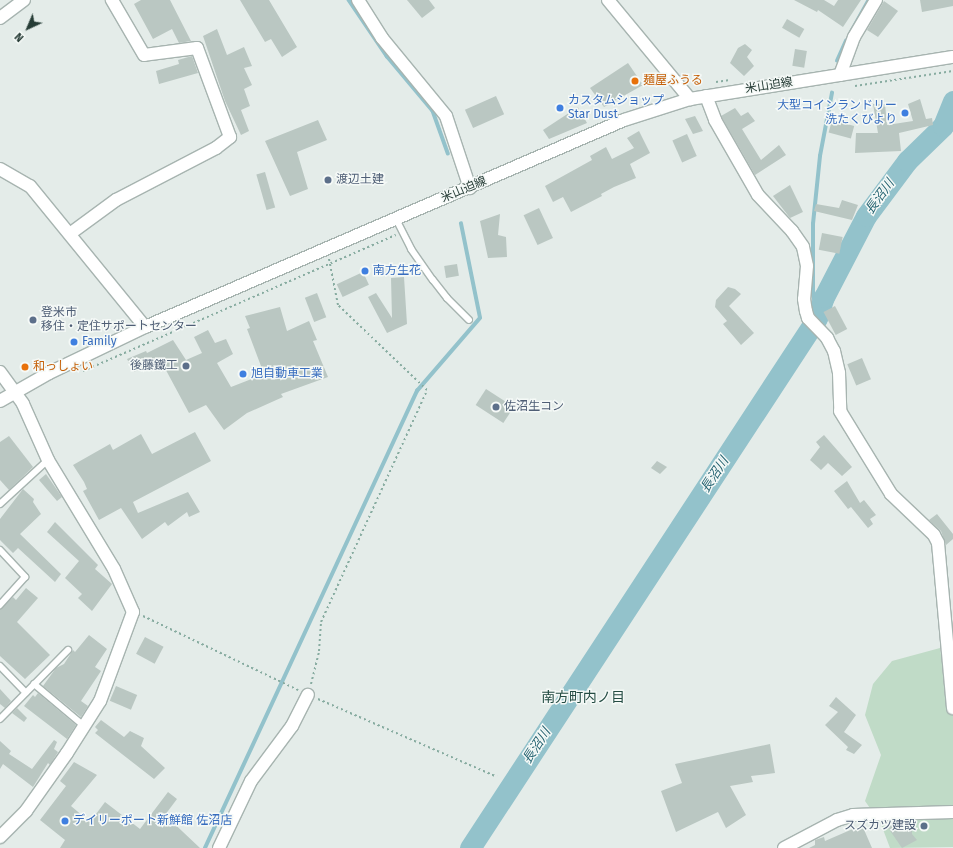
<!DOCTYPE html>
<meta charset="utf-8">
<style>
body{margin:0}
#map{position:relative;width:953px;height:848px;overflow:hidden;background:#e4ece9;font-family:"Fira Sans","Noto Sans JP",sans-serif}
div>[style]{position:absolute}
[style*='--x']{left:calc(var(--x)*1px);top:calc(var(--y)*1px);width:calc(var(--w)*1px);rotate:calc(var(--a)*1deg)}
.green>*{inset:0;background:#c0dbc7}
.stream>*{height:3.5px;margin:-1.75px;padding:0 1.75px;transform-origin:1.75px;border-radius:1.75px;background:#93c2cb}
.river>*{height:21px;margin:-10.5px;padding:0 10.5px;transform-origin:10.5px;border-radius:10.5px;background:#93c2cb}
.building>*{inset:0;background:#bac7c2;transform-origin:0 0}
.path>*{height:2px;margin-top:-1px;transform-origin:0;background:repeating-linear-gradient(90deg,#88aca1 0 2px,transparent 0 5px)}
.roads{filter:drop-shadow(1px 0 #a7b4b0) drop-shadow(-1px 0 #a7b4b0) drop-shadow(0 1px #a7b4b0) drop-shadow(0 -1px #a7b4b0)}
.service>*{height:6px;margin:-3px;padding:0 3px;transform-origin:3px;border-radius:3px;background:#fff}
.minor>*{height:12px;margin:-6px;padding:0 6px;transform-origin:6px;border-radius:6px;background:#fff}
.secondary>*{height:12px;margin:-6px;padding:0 6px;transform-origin:6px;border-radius:6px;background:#fff}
.dots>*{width:11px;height:11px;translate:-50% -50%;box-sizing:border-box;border:2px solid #f5f9f7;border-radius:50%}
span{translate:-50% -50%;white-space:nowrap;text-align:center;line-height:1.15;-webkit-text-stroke:3px #f5f9f7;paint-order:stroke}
.food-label{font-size:12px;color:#c56008}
.left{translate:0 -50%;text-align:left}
.street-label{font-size:12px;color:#263c36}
.shop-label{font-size:12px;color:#366cbe}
.right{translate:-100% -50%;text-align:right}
.service-label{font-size:12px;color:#4e5e75}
.water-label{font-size:13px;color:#266472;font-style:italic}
.quarter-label{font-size:14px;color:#244c43}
.north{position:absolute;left:8px;top:8px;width:40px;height:40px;-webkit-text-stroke:3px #f5f9f7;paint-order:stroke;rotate:224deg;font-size:11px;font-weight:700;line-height:16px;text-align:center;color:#263c36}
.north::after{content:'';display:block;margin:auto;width:14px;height:18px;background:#263c36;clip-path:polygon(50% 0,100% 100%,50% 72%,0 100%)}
</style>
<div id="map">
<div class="green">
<div style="clip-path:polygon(940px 648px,949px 709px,953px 714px,953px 847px,890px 848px,881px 824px,865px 801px,881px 755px,865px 715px,873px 684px,892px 661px)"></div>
</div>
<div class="stream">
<div style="--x:349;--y:0;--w:68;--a:55.8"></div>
<div style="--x:387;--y:56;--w:72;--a:50.1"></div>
<div style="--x:433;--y:111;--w:45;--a:70.3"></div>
<div style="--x:851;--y:32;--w:37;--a:-61"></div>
<div style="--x:837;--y:61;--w:22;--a:-66"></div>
<div style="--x:817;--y:318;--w:26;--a:-99"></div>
<div style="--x:813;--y:292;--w:68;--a:-90"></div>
<div style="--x:813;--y:224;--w:68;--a:-84.1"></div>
<div style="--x:820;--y:156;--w:64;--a:-79.2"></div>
<div style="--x:205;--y:848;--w:504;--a:-65.11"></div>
<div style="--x:417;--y:391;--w:96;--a:-49.2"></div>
<div style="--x:480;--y:318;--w:96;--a:-101.4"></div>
</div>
<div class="river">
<div style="--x:470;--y:848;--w:633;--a:-56.79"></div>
<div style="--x:817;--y:318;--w:22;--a:-72"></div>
<div style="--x:824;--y:297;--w:91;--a:-62.6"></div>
<div style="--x:866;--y:216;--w:69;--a:-53.3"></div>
<div style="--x:907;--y:161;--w:50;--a:-44.2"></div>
<div style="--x:943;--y:126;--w:27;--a:-68"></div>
</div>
<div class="building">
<div style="clip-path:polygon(141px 0,170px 0,191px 41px,179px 43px,172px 29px,153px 39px,134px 4px)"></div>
<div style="clip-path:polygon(240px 0,269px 0,297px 47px,282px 57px,271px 39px,265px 42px)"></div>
<div style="clip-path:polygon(407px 0,429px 0,435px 8px,422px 18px)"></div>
<div style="clip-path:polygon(794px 0,824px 0,834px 6px,838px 0,861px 0,843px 27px,818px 10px,817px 12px)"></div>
<div style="clip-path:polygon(920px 0,953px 0,953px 6px,922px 12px)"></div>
<div style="clip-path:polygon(884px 1px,898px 11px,878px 37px,867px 30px)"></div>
<div style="left:787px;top:19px;width:20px;height:10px;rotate:30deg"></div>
<div style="clip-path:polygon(217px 29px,227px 55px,244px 47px,252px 66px,244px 68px,252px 85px,244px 89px,250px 106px,241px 110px,249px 131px,241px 135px,225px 101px,203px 36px)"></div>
<div style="clip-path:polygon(745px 44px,752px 50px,747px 57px,754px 66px,744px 76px,730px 63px,738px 48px)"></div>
<div style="left:795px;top:49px;width:12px;height:17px;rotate:9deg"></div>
<div style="clip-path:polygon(192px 56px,198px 73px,159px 84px,156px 71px,179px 64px,178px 60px)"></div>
<div style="clip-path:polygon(628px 63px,643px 85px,604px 107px,590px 88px)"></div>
<div style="left:496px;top:96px;width:20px;height:34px;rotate:66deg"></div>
<div style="clip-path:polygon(920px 99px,926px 119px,932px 118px,933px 125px,899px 133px,901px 151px,855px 153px,856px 133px,878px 133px,873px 104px,885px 104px,887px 125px,913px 121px,908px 104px)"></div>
<div style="clip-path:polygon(578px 107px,587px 123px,549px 139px,543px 130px)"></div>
<div style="clip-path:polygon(735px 108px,741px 116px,748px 112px,755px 121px,742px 129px,761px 160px,779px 145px,786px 155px,755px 175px,721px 116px)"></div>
<div style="clip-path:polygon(695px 116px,703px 131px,693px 134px,685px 119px)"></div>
<div style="clip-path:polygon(318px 120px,327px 140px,297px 152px,308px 189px,290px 196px,265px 141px)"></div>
<div style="left:832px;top:120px;width:23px;height:13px;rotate:15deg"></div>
<div style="clip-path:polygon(639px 131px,650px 153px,630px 164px,636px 178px,614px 187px,601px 194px,602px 196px,571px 212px,563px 197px,553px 202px,545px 186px,592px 160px,590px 156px,606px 147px,612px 159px,634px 148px,627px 138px)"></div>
<div style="left:687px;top:134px;width:24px;height:16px;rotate:66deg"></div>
<div style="left:265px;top:172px;width:37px;height:9px;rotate:74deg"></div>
<div style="clip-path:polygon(790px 185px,803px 212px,790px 218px,773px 196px)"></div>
<div style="clip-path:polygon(842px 200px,858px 205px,852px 220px,814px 211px,816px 204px,839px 208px)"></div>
<div style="left:539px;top:208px;width:33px;height:17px;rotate:65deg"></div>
<div style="clip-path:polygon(500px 214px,498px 235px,506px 237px,507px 257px,488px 258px,480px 221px)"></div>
<div style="left:822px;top:233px;width:21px;height:17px;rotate:11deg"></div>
<div style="left:457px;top:264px;width:12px;height:13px;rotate:81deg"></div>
<div style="left:363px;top:272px;width:14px;height:29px;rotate:65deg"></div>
<div style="clip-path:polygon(404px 277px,407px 324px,387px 333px,368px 297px,376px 293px,392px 318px,391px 278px)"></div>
<div style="clip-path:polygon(728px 287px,735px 289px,741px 294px,729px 306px,754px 333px,741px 345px,723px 324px,727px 321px,715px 307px,716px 300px)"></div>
<div style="left:317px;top:293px;width:26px;height:13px;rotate:69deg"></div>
<div style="left:835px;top:306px;width:26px;height:13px;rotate:62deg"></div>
<div style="clip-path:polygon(280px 307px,287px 331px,309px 321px,317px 340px,313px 341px,328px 377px,281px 394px,283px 397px,247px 413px,224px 430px,206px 405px,189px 413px,160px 359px,134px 372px,127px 359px,146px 351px,147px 353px,173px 340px,186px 360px,202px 353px,194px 337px,208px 330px,215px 343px,226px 339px,233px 354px,217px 363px,231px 387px,264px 374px,247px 329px,250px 328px,245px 316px)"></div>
<div style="left:862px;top:358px;width:23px;height:16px;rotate:67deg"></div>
<div style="left:486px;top:389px;width:33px;height:19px;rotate:33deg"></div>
<div style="clip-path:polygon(195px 432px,211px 461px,133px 502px,138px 513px,188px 492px,200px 512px,189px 517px,187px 512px,168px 526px,165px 522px,142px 539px,121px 508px,99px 520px,83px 491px,87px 489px,84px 482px,73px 465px,110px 444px,113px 450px,141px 434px,152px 454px)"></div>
<div style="clip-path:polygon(824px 435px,852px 467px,842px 476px,828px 463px,821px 470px,810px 460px,820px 447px,816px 442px)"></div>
<div style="clip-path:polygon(9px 436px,33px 467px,9px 490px,0 480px,0 442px)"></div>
<div style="clip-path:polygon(657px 461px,667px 467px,660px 474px,651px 468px)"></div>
<div style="clip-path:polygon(46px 474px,62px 497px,57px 501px,39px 480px)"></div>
<div style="clip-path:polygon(847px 481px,860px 503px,864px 500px,876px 515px,870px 519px,873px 524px,868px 528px,851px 507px,848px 509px,834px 491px)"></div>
<div style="clip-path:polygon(23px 489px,34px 499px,33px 502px,41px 514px,20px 534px,61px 574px,55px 582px,18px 548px,13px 553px,0 540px,0 519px)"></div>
<div style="clip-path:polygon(937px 514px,953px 534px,953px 539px,946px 545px,941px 531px,929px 520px)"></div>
<div style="clip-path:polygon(55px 522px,98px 565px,95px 569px,112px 584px,92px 611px,78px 598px,82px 594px,65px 578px,79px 561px,47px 532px)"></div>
<div style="clip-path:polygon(26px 588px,38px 598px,17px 622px,50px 655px,25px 679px,0 656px,0 609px,13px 597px,16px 600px)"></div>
<div style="clip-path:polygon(89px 635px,107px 649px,95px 667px,101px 671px,81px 701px,88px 706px,81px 717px,43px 686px,56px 668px,64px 664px,73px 650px,75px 652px)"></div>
<div style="left:145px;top:637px;width:21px;height:19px;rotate:28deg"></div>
<div style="left:116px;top:686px;width:23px;height:16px;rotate:23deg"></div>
<div style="clip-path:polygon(0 689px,11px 701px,5px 708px,0 704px)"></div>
<div style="clip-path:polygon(38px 693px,76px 725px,67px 739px,24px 706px,33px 695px,35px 697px)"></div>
<div style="clip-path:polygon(836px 697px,856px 715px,844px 732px,862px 745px,854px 754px,846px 750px,848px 747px,825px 725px,838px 712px,829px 706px)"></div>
<div style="clip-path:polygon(17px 708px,27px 718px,24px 722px,12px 713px)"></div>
<div style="clip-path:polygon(101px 720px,124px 737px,130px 731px,144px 738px,141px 746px,165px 768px,154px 779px,95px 733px,98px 730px,95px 727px)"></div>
<div style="clip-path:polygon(54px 740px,57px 742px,54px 749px,58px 752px,50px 765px,48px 763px,33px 787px,3px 764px,0 769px,0 741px,11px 751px,9px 754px,32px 769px)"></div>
<div style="clip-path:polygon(770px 744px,775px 773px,751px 776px,753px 782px,730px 786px,746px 815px,726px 828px,718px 812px,676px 832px,661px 791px,682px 783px,675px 764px)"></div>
<div style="clip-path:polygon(74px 762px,97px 775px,71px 806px,90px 822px,105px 802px,140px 829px,168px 792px,177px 799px,165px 815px,200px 848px,60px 848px,65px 840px,40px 820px,66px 786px,60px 781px)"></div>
<div style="clip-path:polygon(884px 822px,912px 822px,912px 834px,917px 840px,902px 848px)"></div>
<div style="clip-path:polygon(862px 825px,872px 848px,809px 848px,815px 845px,815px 840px,824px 837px,825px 841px)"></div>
</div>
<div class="path">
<div style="--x:716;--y:82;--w:14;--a:-8"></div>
<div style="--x:855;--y:86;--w:99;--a:-8.7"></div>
<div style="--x:83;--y:371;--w:341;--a:-23.5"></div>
<div style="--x:143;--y:616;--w:172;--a:25.5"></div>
<div style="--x:311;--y:684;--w:34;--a:-76"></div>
<div style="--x:319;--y:651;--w:29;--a:-86"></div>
<div style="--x:321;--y:622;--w:255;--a:-65.4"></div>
<div style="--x:427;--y:390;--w:123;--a:-136.3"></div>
<div style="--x:338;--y:305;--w:47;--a:-101.1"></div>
<div style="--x:318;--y:699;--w:195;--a:23.5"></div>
</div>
<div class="roads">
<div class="service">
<div style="--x:396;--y:219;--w:34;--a:63"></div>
<div style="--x:411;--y:249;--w:38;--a:55"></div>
<div style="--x:433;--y:280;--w:23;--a:52"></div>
<div style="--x:447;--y:298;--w:31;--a:45"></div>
<div style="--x:0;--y:504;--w:65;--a:-42.5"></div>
<div style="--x:0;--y:550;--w:37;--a:47"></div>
<div style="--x:25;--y:577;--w:38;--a:132"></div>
<div style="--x:0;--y:666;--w:37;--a:46"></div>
<div style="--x:34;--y:684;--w:65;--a:40"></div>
<div style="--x:0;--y:719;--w:97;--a:-45.4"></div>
</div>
<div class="minor">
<div style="--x:358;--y:0;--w:45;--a:57.7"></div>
<div style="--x:382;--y:38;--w:101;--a:50.6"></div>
<div style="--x:446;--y:116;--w:76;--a:71.6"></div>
<div style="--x:608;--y:0;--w:129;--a:50.4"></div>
<div style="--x:0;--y:18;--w:30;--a:-37"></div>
<div style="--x:840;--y:75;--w:40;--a:-69.8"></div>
<div style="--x:854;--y:37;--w:43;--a:-59.3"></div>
<div style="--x:706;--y:96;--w:26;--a:69"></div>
<div style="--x:715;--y:120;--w:86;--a:60.2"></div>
<div style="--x:758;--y:195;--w:50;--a:46.6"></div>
<div style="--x:792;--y:231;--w:19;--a:55"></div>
<div style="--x:803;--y:247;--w:19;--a:78"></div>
<div style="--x:807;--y:266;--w:33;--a:95"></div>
<div style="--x:804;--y:299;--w:12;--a:81"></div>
<div style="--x:806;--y:311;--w:7;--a:74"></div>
<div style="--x:808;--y:318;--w:28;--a:46"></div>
<div style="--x:827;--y:338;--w:15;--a:62"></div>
<div style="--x:834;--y:351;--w:23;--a:77"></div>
<div style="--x:839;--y:373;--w:38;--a:88"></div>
<div style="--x:840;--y:411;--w:97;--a:58.4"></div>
<div style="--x:891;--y:494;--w:59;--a:43.6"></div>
<div style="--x:934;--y:535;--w:9;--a:63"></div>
<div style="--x:938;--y:543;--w:166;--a:84.8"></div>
<div style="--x:0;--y:169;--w:34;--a:30"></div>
<div style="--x:30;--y:186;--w:182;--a:50.8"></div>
<div style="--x:71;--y:233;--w:56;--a:-36.3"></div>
<div style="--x:116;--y:200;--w:113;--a:-27.5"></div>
<div style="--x:216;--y:148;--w:18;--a:-38"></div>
<div style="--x:230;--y:137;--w:95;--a:-110.3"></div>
<div style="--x:197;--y:48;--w:53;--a:172.5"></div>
<div style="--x:144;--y:55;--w:64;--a:-120.2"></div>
<div style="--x:0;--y:372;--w:39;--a:54"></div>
<div style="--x:23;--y:404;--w:61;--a:65.9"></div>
<div style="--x:48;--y:460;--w:127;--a:58.8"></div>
<div style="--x:114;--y:569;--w:47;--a:66.2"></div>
<div style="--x:133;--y:612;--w:95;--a:110.3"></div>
<div style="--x:100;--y:701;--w:62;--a:122.4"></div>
<div style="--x:67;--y:753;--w:71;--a:125.3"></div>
<div style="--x:26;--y:811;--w:37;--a:135"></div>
<div style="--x:219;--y:848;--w:74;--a:-64.5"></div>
<div style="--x:251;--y:781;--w:69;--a:-53.3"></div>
<div style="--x:292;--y:726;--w:35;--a:-63"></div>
<div style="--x:784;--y:848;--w:60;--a:-27.8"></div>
<div style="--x:837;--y:820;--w:17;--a:-17"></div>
<div style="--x:853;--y:815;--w:100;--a:-1.7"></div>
</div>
<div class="secondary">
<div style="--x:0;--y:401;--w:56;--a:-29.7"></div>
<div style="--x:49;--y:373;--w:106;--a:-25.6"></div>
<div style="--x:145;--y:327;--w:522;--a:-23.37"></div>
<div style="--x:624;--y:120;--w:69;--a:-17.7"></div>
<div style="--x:690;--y:99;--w:266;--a:-9.1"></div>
</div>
</div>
<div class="dots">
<div style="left:635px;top:81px;background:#e8710a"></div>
<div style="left:560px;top:108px;background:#3f7fe0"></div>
<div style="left:905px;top:113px;background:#3f7fe0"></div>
<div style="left:328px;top:180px;background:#5c6f8a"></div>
<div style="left:365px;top:271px;background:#3f7fe0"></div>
<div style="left:33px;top:320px;background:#5c6f8a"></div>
<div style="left:74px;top:342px;background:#3f7fe0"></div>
<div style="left:186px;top:366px;background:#5c6f8a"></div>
<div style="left:25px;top:367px;background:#e8710a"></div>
<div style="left:243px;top:374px;background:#3f7fe0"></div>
<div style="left:496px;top:407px;background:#5c6f8a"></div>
<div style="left:65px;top:821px;background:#3f7fe0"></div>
<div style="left:924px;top:826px;background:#5c6f8a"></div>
</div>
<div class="food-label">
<span class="left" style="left:643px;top:81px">麺屋ふうる</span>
<span class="left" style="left:33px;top:367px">和っしょい</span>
</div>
<div class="street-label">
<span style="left:769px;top:86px;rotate:-9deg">米山迫線</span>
<span style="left:464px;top:190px;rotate:-23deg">米山迫線</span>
</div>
<div class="shop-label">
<span class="left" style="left:568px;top:108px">カスタムショップ<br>Star Dust</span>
<span class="right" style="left:897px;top:113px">大型コインランドリー<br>洗たくびより</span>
<span class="left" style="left:373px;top:271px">南方生花</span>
<span class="left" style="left:82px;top:342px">Family</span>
<span class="left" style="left:251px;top:374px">旭自動車工業</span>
<span class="left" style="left:73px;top:821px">デイリーポート新鮮館 佐沼店</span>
</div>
<div class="service-label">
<span class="left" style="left:336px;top:180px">渡辺土建</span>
<span class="left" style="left:41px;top:320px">登米市<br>移住・定住サポートセンター</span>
<span class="right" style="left:178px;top:366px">後藤鐵工</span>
<span class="left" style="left:504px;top:407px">佐沼生コン</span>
<span class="right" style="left:916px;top:826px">スズカツ建設</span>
</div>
<div class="water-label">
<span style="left:880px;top:197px;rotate:-54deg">長沼川</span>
<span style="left:715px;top:475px;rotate:-57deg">長沼川</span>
<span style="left:537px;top:746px;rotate:-57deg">長沼川</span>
</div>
<div class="quarter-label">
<span style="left:583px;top:698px">南方町内ノ目</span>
</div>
<div class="north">N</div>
</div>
